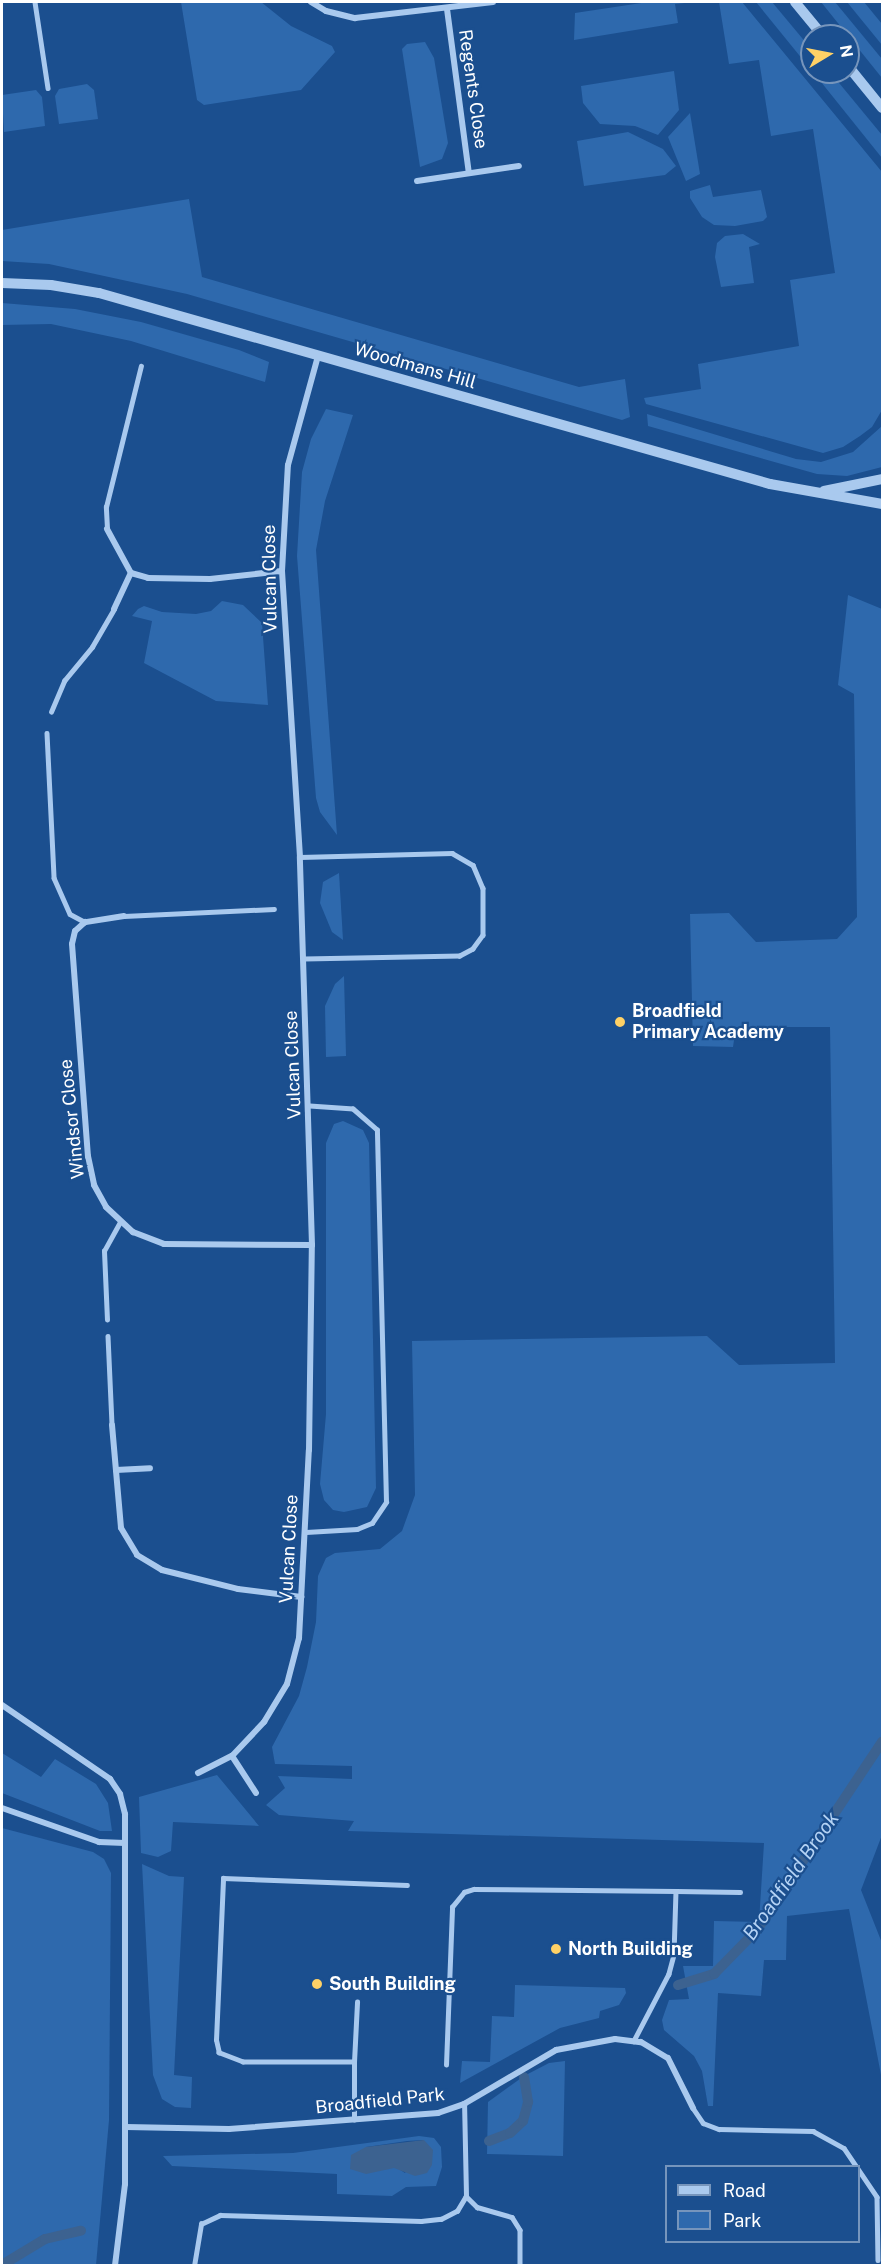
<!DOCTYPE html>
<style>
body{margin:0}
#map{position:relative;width:884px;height:2267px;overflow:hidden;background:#1b4f8f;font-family:"Public Sans",sans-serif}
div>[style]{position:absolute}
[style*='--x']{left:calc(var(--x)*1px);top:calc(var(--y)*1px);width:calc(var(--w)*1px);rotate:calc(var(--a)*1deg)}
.green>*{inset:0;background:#2e69ad}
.water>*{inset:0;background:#3c6290}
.stream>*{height:10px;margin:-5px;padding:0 5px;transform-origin:5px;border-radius:5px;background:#3c6290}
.service>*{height:4.5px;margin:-2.25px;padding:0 2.25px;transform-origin:2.25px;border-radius:2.25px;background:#a9c9ee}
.minor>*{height:6px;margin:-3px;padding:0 3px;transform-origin:3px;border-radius:3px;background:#a9c9ee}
.tertiary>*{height:10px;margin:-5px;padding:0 5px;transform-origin:5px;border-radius:5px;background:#a9c9ee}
.dots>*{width:16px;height:16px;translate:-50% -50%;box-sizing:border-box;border:3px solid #1b4f8f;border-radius:50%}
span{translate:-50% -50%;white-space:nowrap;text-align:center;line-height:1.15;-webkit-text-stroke:4.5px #1b4f8f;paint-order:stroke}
.street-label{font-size:18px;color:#fff}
.poi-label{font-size:18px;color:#fff;font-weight:700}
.left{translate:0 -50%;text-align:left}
.water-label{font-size:20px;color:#b5d3f5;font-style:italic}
.frame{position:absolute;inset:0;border:3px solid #fff;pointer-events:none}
.legend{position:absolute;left:665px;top:2165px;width:195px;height:78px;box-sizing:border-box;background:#1b4f8f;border:2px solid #7695bc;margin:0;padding:8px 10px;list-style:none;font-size:18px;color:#fff}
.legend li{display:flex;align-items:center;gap:12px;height:30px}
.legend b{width:30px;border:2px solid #7695bc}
.north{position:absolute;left:800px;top:24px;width:60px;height:60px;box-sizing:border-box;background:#1b4f8f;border:2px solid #7695bc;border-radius:50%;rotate:80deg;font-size:16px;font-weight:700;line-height:24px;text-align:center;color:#fff}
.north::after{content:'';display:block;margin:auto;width:21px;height:27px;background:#ffd166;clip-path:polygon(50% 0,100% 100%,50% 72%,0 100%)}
</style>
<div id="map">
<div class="green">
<div style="clip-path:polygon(181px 2px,261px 2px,291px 26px,332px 46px,335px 52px,301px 90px,204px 105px,197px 100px)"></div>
<div style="clip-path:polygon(648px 2px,694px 2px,675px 4px,678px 23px,574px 40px,575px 13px)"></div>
<div style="clip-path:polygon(719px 2px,742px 2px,882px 172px,882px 410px,872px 427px,860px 436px,843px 447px,823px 453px,646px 404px,644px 398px,701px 389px,698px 364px,799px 346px,790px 280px,835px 273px,813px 129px,771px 136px,759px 60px,729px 64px)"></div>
<div style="clip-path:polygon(756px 2px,772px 2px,812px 50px,812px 71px)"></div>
<div style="clip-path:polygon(821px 2px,835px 2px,882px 59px,882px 78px)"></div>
<div style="clip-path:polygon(847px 2px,864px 2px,882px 24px,882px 45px)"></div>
<div style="clip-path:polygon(425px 42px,434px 58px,448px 143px,442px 159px,420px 167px,402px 49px,407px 44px)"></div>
<div style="clip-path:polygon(674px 71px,679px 110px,658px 135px,635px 126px,600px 124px,583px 103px,581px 86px)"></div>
<div style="clip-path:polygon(813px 72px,830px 72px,882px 135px,882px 158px)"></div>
<div style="clip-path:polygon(87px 84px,94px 90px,98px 119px,59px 124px,55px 96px,59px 89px)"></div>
<div style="clip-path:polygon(36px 90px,42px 97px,45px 126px,4px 132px,2px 95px)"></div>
<div style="clip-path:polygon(690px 113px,700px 174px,686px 181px,668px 137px)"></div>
<div style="clip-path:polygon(628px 132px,663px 149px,676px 166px,665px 175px,584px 186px,577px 141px)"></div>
<div style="clip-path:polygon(710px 185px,713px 197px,761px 190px,767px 217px,763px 221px,735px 226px,714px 225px,702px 217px,690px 198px,690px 191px)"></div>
<div style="clip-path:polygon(189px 199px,202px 277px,579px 387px,625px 379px,630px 417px,622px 420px,187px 294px,49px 264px,2px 261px,2px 230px)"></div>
<div style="clip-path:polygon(743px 234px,760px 244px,749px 247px,754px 283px,721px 287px,715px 257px,717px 243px,725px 236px)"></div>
<div style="clip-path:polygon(2px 303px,75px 309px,141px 322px,239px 350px,269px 362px,265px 382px,131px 341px,51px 324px,2px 325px)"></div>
<div style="clip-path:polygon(326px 409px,353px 415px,325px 501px,316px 550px,337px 835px,320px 812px,316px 798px,297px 556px,302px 472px,311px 439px)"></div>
<div style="clip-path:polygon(647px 414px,796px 459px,821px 462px,853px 452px,882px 426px,882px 467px,847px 476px,817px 474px,648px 426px)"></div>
<div style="clip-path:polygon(848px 595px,882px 609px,882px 1835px,861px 1890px,882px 1943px,882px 2080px,849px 1909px,787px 1916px,786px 1960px,764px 1960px,761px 1996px,718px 1993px,713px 2106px,708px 2106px,702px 2071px,694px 2056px,664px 2030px,662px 2020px,669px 2000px,689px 1999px,683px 1966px,713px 1966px,714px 1921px,759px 1922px,764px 1843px,348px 1831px,354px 1821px,279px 1815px,266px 1805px,285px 1788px,278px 1776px,352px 1779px,352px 1766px,275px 1764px,272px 1747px,299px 1696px,307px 1667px,316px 1622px,318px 1576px,326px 1558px,335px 1553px,380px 1549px,402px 1531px,415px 1495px,412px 1341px,707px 1336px,739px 1365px,835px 1363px,830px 1027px,736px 1027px,733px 1047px,693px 1046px,690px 914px,729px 913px,756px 942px,837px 939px,857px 917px,854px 694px,838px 685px)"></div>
<div style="clip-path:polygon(222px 601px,243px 605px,262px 623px,268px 705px,216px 701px,144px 663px,152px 621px,132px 616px,138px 609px,144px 606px,162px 612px,196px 614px,211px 611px)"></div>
<div style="clip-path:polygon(339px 873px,343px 940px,332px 932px,320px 903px,323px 882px)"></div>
<div style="clip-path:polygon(344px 976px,346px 1056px,326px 1057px,325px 1006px,335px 984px)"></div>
<div style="clip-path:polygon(343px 1121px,363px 1130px,369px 1143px,376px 1488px,367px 1507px,344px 1512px,333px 1510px,324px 1500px,320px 1484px,326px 1414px,326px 1143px,334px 1124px)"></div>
<div style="clip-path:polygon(2px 1753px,41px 1777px,55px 1759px,96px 1784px,108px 1803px,112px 1831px,100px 1831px,2px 1793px)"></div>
<div style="clip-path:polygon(217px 1775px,259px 1826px,173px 1822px,171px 1851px,158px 1857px,141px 1853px,139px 1797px)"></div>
<div style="clip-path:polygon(2px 1828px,93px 1852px,104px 1859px,111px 1873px,109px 2120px,96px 2265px,2px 2265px)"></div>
<div style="clip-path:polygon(142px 1864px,169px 1876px,184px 1877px,174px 2075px,192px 2077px,191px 2108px,175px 2107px,162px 2099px,153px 2075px)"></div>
<div style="clip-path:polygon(515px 1985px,625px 1988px,626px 1993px,619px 2005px,600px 2011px,599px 2018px,560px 2028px,460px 2083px,462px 2061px,490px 2062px,492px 2016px,514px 2017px)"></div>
<div style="clip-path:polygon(565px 2061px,563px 2156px,487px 2154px,488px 2102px,524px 2076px,549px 2063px)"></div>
<div style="clip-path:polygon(evenodd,419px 2136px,434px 2138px,441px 2147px,442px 2167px,436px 2186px,406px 2187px,392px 2196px,337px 2194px,337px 2174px,172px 2166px,163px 2156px,293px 2153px,419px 2136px,424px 2140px,405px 2173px,366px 2147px,407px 2141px,424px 2140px)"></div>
</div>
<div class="water">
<div style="clip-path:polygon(424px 2140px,433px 2150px,432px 2165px,427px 2173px,415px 2176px,394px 2168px,366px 2174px,350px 2169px,351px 2155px,366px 2147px)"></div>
</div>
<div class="stream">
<div style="--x:678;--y:1985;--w:38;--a:-17"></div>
<div style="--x:714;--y:1974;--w:62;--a:-45.7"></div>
<div style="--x:757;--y:1930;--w:226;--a:-56.4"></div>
<div style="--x:489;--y:2141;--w:22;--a:-21"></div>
<div style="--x:510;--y:2133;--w:18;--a:-43"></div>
<div style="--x:523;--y:2121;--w:20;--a:-75"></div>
<div style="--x:528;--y:2102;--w:25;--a:-99"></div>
<div style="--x:2;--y:2265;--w:50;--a:-31.2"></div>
<div style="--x:45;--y:2239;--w:37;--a:-13"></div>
</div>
<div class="service">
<div style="--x:35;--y:2;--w:87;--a:81.4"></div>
<div style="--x:107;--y:529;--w:22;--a:-93"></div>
<div style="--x:106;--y:507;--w:145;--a:-76.1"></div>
<div style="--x:51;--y:712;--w:34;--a:-67"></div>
<div style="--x:64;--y:681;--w:44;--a:-50.5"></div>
<div style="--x:92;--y:647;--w:44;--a:-59.9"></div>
<div style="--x:47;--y:733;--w:145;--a:87.2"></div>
<div style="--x:54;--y:878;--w:39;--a:66"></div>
<div style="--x:70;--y:914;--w:17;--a:28"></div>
<div style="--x:300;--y:857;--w:152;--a:-1.5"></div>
<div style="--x:452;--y:853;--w:24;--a:30"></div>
<div style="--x:473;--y:865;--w:25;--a:67"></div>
<div style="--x:483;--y:888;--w:47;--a:90"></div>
<div style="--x:483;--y:935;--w:17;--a:126"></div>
<div style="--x:473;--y:949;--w:15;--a:152"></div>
<div style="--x:460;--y:956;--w:155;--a:178.9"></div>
<div style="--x:124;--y:916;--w:150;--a:-2.7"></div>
<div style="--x:107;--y:1320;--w:69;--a:-92.5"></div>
<div style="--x:104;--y:1251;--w:33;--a:-61"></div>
<div style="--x:108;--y:1336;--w:89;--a:87.4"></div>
<div style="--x:306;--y:1532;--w:51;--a:-3.4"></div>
<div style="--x:357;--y:1529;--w:16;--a:-22"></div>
<div style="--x:372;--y:1523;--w:25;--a:-56"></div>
<div style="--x:386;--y:1502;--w:372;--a:-91.4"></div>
<div style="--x:377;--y:1130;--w:32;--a:-139"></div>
<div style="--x:353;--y:1109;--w:43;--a:-176"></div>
<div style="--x:676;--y:1891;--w:64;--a:0.9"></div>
<div style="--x:354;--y:2062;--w:60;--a:-87.1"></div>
<div style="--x:446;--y:2065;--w:158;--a:-87.8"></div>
<div style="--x:452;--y:1907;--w:19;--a:-51"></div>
<div style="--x:464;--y:1892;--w:10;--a:-17"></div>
<div style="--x:474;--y:1889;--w:202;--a:0.6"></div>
<div style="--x:676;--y:1891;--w:64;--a:91.8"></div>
<div style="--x:674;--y:1955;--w:20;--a:105"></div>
<div style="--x:669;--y:1974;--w:76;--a:117.6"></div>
<div style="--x:693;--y:2108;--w:18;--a:56"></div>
<div style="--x:703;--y:2123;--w:17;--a:21"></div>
<div style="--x:719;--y:2129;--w:94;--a:1.2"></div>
<div style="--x:813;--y:2131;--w:35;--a:29"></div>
<div style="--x:844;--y:2148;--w:59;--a:56"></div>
<div style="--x:877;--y:2197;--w:63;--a:89.1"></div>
<div style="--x:354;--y:2120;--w:58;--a:-90"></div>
<div style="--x:354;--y:2062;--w:111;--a:180"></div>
<div style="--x:243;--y:2062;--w:26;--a:-159"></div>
<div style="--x:219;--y:2053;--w:13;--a:-103"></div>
<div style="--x:216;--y:2040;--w:162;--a:-87.5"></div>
<div style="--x:223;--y:1878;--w:184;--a:2.2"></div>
<div style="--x:466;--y:2196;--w:16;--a:45"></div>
<div style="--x:477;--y:2207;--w:36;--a:16"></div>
<div style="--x:512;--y:2217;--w:15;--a:58"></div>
<div style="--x:520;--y:2230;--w:36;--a:90"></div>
<div style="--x:194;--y:2266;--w:43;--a:-80.5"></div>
<div style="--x:201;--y:2224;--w:21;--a:-25"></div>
<div style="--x:220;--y:2215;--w:201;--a:1.7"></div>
<div style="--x:421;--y:2221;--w:20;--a:-6"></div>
<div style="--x:441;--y:2219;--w:18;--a:-27"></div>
<div style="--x:457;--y:2211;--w:17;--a:-59"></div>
<div style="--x:466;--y:2196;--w:92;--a:-91.2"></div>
</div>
<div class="minor">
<div style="--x:311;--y:2;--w:17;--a:31"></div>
<div style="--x:326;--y:11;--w:30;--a:14"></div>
<div style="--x:355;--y:18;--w:139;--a:-6.6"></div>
<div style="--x:447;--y:9;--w:165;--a:82.4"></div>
<div style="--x:417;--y:181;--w:103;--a:-8.4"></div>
<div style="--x:107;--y:529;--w:50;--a:61.4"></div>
<div style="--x:131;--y:573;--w:18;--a:16"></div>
<div style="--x:148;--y:578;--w:62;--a:0.9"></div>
<div style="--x:210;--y:579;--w:72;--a:-6.3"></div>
<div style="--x:114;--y:609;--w:40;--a:-65"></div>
<div style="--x:124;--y:916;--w:39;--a:171"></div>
<div style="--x:85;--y:922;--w:13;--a:138"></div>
<div style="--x:75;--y:931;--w:13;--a:103"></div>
<div style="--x:72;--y:944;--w:213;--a:85.7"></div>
<div style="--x:88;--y:1156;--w:30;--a:78"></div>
<div style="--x:94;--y:1185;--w:25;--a:61"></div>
<div style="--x:106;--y:1207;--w:37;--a:43"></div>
<div style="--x:133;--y:1232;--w:33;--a:21"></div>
<div style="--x:164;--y:1244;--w:148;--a:0.4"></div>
<div style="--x:112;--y:1425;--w:103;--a:85"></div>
<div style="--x:121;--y:1528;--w:31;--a:59"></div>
<div style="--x:137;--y:1555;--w:29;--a:31"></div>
<div style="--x:162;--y:1570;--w:78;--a:14"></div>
<div style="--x:238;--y:1589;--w:64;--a:7.1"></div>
<div style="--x:116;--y:1470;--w:34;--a:-3"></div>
<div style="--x:2;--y:1705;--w:131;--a:34.4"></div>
<div style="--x:110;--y:1779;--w:18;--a:56"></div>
<div style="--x:120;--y:1794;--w:21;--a:76"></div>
<div style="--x:125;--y:1814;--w:370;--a:90"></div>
<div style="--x:125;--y:2184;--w:83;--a:97"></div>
<div style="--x:232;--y:1756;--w:44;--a:57"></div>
<div style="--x:198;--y:1773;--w:38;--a:-27"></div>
<div style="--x:232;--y:1756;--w:47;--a:-46.7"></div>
<div style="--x:264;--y:1722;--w:44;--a:-58.8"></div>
<div style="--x:287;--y:1684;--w:48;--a:-75.4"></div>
<div style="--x:299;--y:1638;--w:188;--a:-87"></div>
<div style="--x:309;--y:1450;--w:205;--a:-89.2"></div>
<div style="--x:312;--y:1245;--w:388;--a:-91.8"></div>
<div style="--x:300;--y:857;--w:287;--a:-93.6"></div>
<div style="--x:282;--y:571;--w:106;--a:-86.8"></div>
<div style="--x:288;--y:465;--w:113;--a:-74.6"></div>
<div style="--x:2;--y:1808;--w:103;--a:19.3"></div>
<div style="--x:99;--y:1842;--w:26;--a:2"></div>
<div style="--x:126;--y:2127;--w:103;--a:1.1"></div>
<div style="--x:229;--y:2129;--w:210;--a:-4.4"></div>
<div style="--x:438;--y:2113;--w:28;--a:-19"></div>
<div style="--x:464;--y:2104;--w:107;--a:-30.4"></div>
<div style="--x:556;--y:2050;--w:60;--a:-10.6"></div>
<div style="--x:615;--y:2039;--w:26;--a:7"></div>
<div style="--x:641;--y:2042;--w:31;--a:31"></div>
<div style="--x:668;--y:2058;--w:56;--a:63.4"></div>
</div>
<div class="tertiary">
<div style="--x:795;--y:2;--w:44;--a:50.5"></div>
<div style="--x:848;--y:66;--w:54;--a:51"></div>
<div style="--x:2;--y:283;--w:49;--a:2.3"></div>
<div style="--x:51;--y:285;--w:49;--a:9.5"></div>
<div style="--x:99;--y:293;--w:698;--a:15.89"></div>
<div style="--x:770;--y:484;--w:114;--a:10.1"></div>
<div style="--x:824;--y:491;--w:59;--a:-11.7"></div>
</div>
<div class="dots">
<div style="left:620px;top:1022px;background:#ffd166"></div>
<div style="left:556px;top:1949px;background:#ffd166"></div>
<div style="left:317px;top:1984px;background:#ffd166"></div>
</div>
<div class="street-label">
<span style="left:473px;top:89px;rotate:82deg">Regents Close</span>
<span style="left:415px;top:366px;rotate:16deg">Woodmans Hill</span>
<span style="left:270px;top:579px;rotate:-91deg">Vulcan Close</span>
<span style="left:293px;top:1065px;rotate:-92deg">Vulcan Close</span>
<span style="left:72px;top:1119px;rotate:-96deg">Windsor Close</span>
<span style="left:289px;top:1549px;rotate:-87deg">Vulcan Close</span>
<span style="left:380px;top:2101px;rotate:-6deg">Broadfield Park</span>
</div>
<div class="poi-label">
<span class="left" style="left:632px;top:1022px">Broadfield<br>Primary Academy</span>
<span class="left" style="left:568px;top:1949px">North Building</span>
<span class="left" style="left:329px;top:1984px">South Building</span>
</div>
<div class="water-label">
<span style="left:791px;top:1876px;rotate:-55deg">Broadfield Brook</span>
</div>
<div class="frame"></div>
<ul class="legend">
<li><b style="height:8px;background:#a9c9ee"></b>Road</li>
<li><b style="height:16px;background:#2e69ad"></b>Park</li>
</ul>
<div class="north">N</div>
</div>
